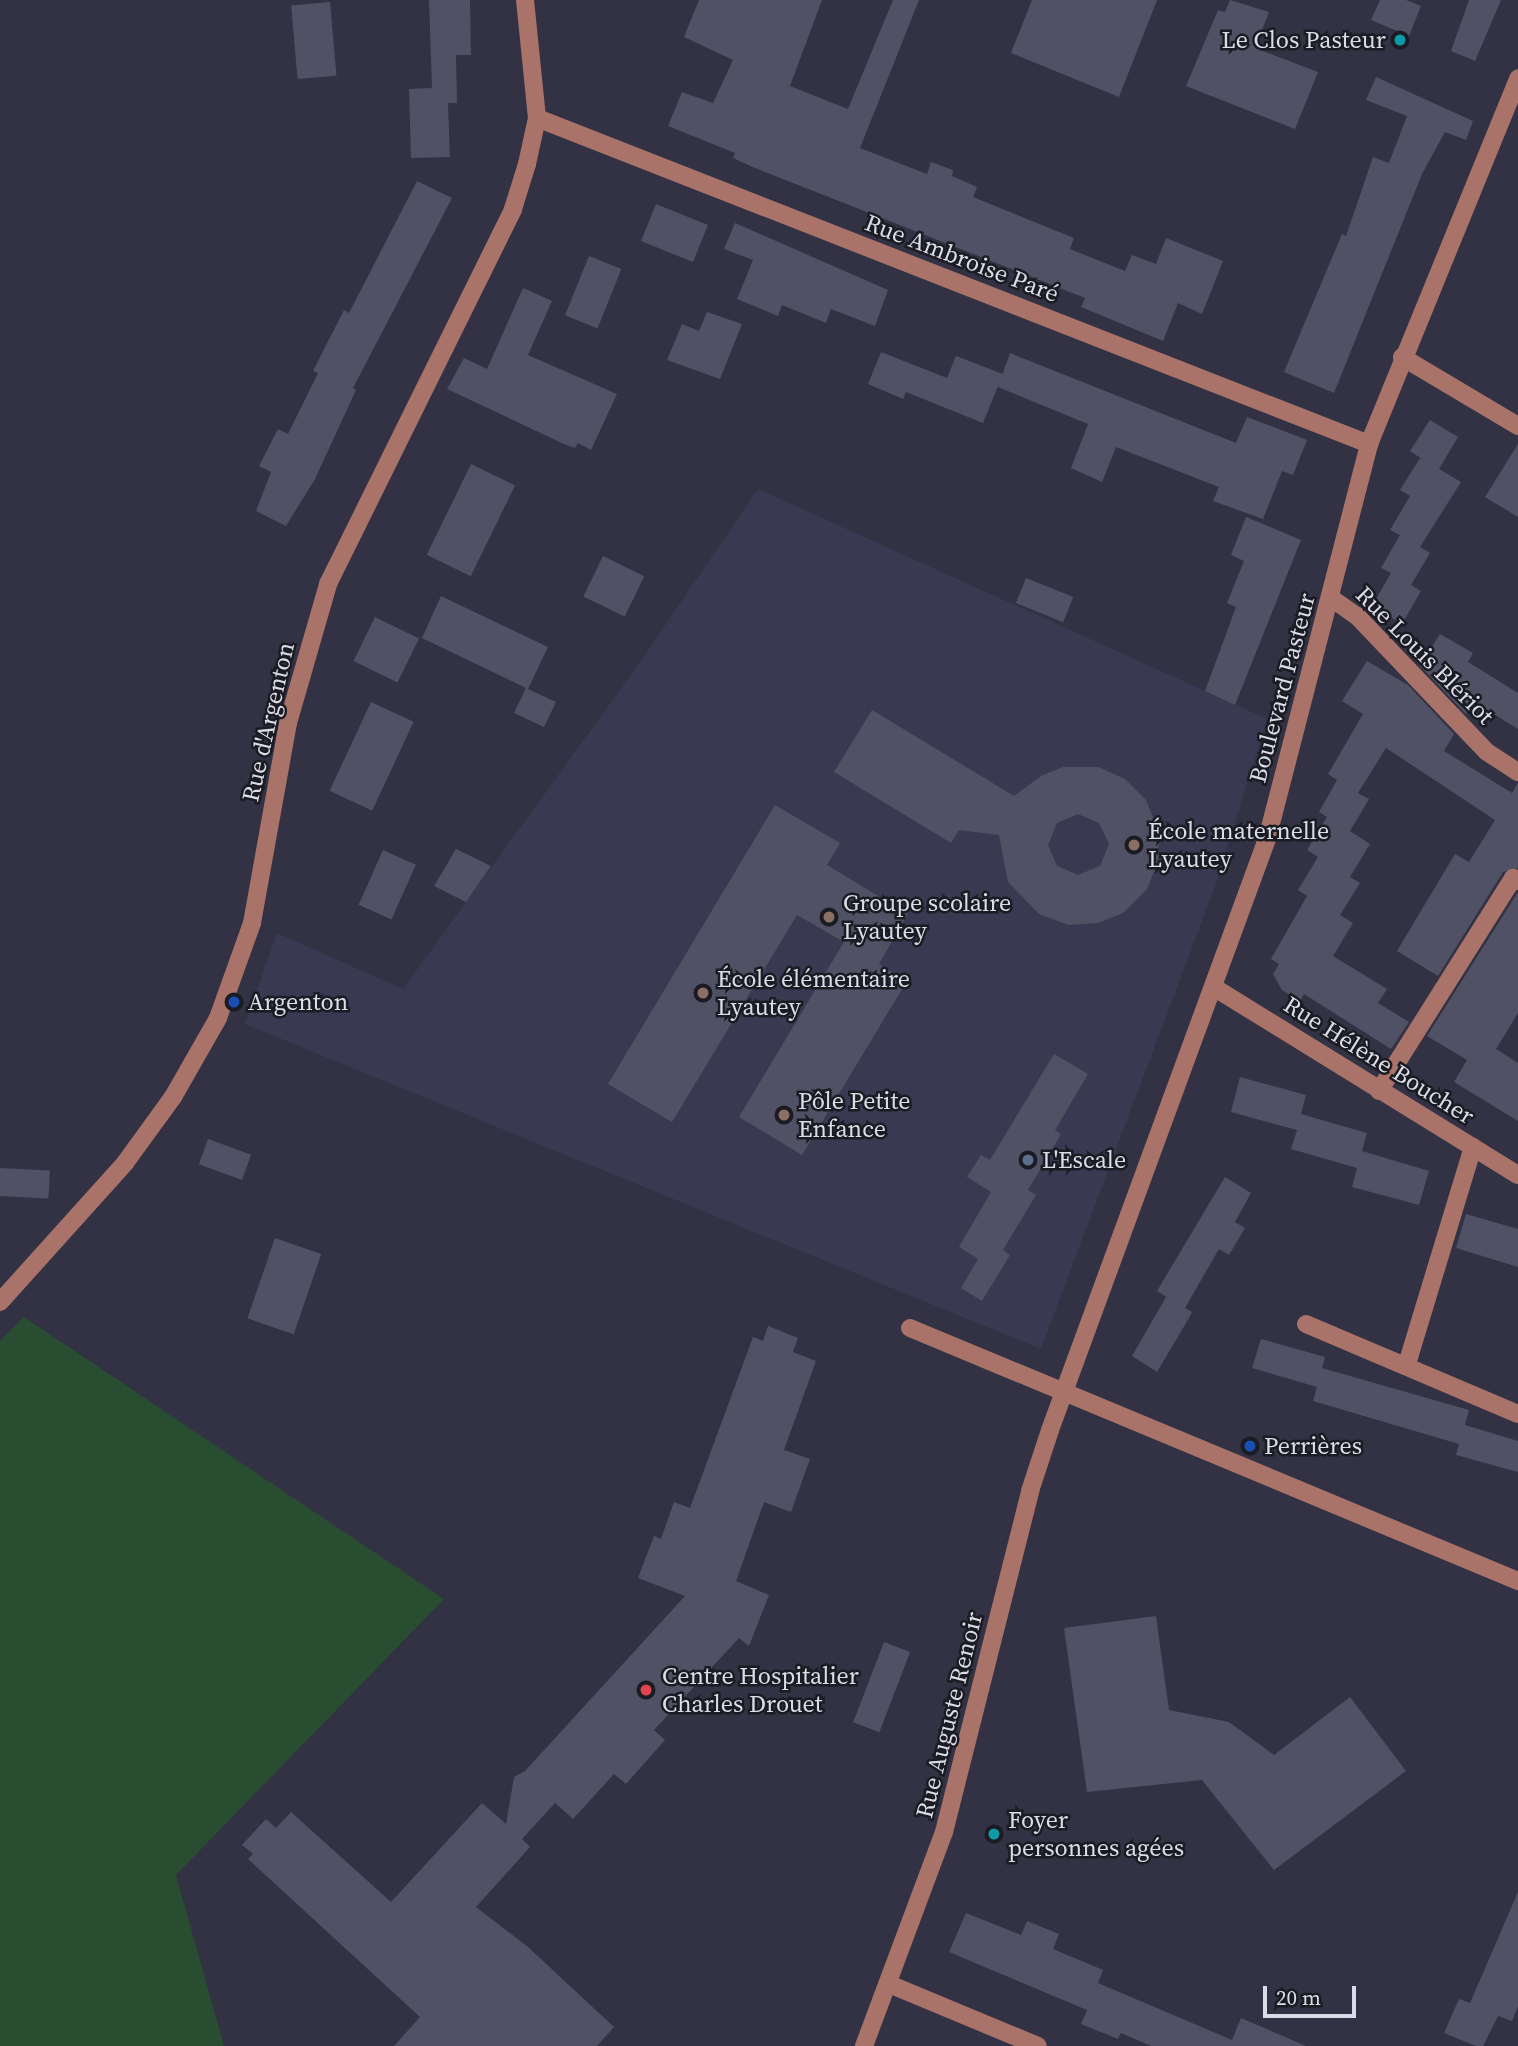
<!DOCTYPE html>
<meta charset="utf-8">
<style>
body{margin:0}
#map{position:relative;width:1518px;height:2046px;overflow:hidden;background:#323244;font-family:"Source Serif 4",serif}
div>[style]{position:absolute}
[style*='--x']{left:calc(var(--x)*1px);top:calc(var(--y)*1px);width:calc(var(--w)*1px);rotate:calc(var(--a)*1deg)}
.built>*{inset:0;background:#3a3952}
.green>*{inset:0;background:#294d30}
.building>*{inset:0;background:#515165;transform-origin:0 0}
.minor>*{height:18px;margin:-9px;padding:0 9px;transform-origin:9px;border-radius:9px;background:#a97369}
.dots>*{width:19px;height:19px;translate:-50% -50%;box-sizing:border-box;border:4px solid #1b1b23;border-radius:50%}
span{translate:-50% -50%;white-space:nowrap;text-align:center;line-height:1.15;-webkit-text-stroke:5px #1b1b23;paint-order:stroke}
.poi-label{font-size:24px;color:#dcdce8}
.right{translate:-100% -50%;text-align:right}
.left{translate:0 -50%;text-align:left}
.street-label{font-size:24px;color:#dcdce8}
.scale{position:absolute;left:1263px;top:1986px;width:93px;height:32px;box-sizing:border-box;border:4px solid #dcdce8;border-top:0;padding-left:9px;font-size:21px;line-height:24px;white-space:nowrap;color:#dcdce8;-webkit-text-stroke:5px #1b1b23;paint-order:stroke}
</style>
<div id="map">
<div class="built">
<div style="clip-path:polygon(758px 489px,1267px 719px,1215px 886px,1041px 1349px,245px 1024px,277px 933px,403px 989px,636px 668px)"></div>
</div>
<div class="green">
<div style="clip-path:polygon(24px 1317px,444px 1599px,176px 1875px,224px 2046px,0 2046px,0 1341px)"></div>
</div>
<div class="building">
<div style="clip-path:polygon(429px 0,470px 0,471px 55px,456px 55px,457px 103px,448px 103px,450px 157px,411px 158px,409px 89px,432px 88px)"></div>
<div style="clip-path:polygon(699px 0,822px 0,790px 86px,848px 109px,893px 0,919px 0,860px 148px,927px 174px,931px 162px,953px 170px,952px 176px,977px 187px,973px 197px,1074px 238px,1070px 249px,1125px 271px,1132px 255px,1156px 264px,1166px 238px,1223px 261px,1202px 314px,1178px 303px,1163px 341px,1081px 307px,1085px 298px,755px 168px,733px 158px,735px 153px,668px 126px,682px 92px,713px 103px,733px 60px,684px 37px)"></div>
<div style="clip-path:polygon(1032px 0,1157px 0,1119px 97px,1011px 53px)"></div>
<div style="clip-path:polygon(1230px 0,1269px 12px,1255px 48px,1318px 72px,1295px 129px,1186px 86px,1218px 10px,1225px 12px)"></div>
<div style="clip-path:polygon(1380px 0,1406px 0,1421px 6px,1409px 36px,1371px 20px)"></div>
<div style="clip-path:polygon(1469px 0,1501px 0,1475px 61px,1451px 51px)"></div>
<div style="left:330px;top:2px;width:74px;height:39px;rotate:85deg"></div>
<div style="clip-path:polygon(1376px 77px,1473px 121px,1466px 140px,1445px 132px,1422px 174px,1334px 393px,1284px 372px,1342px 234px,1346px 236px,1373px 157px,1389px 163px,1407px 116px,1366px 100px)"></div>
<div style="clip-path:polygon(417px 181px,452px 198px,353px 388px,356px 390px,315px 479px,286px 526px,256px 511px,271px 472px,259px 466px,278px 429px,288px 434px,318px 373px,313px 371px,344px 310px,349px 313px)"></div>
<div style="left:656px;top:204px;width:56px;height:40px;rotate:22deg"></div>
<div style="clip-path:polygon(735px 223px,888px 290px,875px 326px,831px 309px,826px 323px,782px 305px,778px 316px,737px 299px,753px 260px,724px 249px)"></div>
<div style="left:589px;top:256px;width:35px;height:64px;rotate:22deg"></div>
<div style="clip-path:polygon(523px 288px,552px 301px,528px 355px,617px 394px,591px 450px,578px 443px,575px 448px,564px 444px,447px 389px,464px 358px,487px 369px)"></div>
<div style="clip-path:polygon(707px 312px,742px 324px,720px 379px,667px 360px,682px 324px,699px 331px)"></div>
<div style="clip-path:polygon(881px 352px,947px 378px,956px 356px,1003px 374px,983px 423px,906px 392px,903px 399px,868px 384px)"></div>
<div style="clip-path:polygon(1010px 353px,1236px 443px,1247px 417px,1307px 440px,1293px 475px,1282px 471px,1263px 519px,1213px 501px,1219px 487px,1116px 447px,1102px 482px,1071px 468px,1088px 424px,998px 387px)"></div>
<div style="clip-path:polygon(1430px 420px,1458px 437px,1439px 469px,1461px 482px,1420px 547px,1430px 553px,1411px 585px,1421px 591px,1402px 624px,1372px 606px,1391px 573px,1381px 568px,1400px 535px,1390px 530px,1410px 496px,1400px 490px,1420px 458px,1425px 461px,1410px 451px)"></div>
<div style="clip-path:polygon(1518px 444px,1518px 517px,1485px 497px)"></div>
<div style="left:471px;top:464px;width:49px;height:101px;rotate:26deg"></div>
<div style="clip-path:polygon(1246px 517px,1301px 540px,1235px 705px,1205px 691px,1236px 607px,1227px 603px,1244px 561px,1231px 555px)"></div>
<div style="left:603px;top:556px;width:46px;height:45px;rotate:26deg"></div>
<div style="left:1026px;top:578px;width:51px;height:27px;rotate:22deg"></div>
<div style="clip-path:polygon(441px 596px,548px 647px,528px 689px,556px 702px,544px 727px,514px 713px,526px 688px,422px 638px)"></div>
<div style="left:375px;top:617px;width:49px;height:49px;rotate:26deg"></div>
<div style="clip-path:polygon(1440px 634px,1473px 653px,1468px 662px,1518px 693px,1518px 729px,1474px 702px,1466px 714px,1420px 666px)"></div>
<div style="clip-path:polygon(1367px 661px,1408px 685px,1454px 734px,1444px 751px,1512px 793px,1518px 783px,1518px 868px,1503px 872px,1438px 976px,1397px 951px,1455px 854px,1469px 862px,1495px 820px,1386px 748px,1358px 793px,1369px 799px,1350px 831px,1370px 844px,1350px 877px,1360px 883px,1340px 915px,1353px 923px,1333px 956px,1387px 989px,1378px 1003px,1409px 1022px,1391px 1049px,1304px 994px,1300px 1001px,1282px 990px,1273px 974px,1279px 964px,1271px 959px,1307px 896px,1298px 890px,1318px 857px,1307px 850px,1327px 817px,1319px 812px,1337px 780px,1328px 774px,1363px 714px,1342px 701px)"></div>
<div style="left:371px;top:702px;width:47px;height:98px;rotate:25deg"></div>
<div style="clip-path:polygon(evenodd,872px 710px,1014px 796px,1041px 776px,1063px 767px,1098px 767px,1125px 779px,1146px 800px,1159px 833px,1158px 862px,1147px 889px,1123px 913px,1098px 923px,1069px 925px,1039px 914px,1008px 882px,999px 835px,959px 830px,951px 843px,834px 772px,872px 710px,1078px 814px,1099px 823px,1109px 844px,1100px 866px,1078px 875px,1057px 866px,1048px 845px,1057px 823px,1078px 814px)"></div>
<div style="clip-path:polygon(775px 805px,840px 843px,827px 865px,908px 914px,879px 964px,907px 981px,802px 1155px,739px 1117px,844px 942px,797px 915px,672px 1122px,608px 1084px)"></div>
<div style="clip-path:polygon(456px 849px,491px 866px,466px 902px,434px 886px)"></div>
<div style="left:383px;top:850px;width:36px;height:60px;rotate:24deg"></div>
<div style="clip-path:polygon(1518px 892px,1518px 1013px,1496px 1049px,1518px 1063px,1518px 1121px,1454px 1082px,1467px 1060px,1427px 1036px)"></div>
<div style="clip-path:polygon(1054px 1054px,1088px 1074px,1055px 1130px,1061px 1134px,1028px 1190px,1036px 1195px,1003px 1250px,1010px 1255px,982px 1301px,961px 1288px,978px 1259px,959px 1247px,991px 1192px,967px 1177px,981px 1155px,990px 1160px)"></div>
<div style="clip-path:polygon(1240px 1077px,1306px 1095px,1301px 1114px,1367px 1133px,1362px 1151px,1429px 1171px,1419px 1205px,1352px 1187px,1357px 1168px,1291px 1149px,1297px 1130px,1231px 1112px)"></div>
<div style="left:208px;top:1139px;width:46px;height:27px;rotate:20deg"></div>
<div style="left:0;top:1168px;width:50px;height:28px;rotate:3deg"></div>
<div style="clip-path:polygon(1225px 1177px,1251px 1193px,1235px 1222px,1245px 1228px,1229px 1255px,1219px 1249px,1185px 1308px,1192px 1312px,1189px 1318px,1157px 1372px,1132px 1356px,1166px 1297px,1173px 1301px,1157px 1291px)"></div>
<div style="clip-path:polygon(1466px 1214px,1518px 1229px,1518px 1267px,1456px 1248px)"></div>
<div style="left:275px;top:1238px;width:49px;height:85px;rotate:19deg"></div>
<div style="clip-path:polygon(768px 1326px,798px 1338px,793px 1352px,816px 1361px,784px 1450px,810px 1459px,791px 1512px,764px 1502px,736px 1581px,769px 1595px,749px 1646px,739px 1638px,654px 1730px,665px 1740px,626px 1784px,614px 1774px,573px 1819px,555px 1803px,522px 1839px,530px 1847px,476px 1907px,528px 1947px,614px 2027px,597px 2046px,394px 2046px,420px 2017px,248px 1859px,253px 1854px,242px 1845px,266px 1819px,276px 1828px,291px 1812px,391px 1902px,482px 1803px,506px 1824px,514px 1777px,525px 1771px,685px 1596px,638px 1578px,654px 1536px,661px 1539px,674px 1502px,690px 1508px,753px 1337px,763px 1341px)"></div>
<div style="clip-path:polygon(1261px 1339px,1325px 1357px,1322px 1368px,1469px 1410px,1465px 1425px,1518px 1441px,1518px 1472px,1456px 1455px,1459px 1444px,1313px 1401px,1317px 1387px,1252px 1368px)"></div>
<div style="clip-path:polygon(1156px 1616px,1169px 1710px,1229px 1722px,1274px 1755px,1350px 1697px,1406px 1771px,1274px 1870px,1202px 1780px,1087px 1792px,1064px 1628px)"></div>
<div style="left:884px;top:1642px;width:28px;height:86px;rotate:21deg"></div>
<div style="clip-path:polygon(1518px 1892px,1518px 2006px,1512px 2021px,1498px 2016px,1483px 2046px,1476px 2046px,1444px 2033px,1459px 1999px,1470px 2003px)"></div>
<div style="clip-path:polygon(966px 1913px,1021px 1935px,1027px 1921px,1059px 1934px,1053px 1949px,1103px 1970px,1098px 1983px,1232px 2040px,1241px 2018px,1306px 2046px,1151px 2046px,1121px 2033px,1118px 2039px,1081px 2024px,1087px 2010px,949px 1952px)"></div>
</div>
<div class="minor">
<div style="--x:537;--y:118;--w:894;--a:21.4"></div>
<div style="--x:1402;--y:357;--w:135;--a:30.7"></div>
<div style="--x:1331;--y:598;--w:32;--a:35"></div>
<div style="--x:1357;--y:616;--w:188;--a:46.3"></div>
<div style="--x:1487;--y:752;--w:37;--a:33"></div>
<div style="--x:1215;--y:988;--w:356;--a:31.7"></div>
<div style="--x:1379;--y:1091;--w:252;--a:-57.8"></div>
<div style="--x:1513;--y:878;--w:6;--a:31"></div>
<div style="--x:0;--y:1302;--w:187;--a:-48"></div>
<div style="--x:125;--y:1163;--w:82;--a:-54"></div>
<div style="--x:173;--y:1097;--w:91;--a:-60.3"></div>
<div style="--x:218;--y:1018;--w:101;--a:-70.3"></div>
<div style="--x:252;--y:923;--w:203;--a:-79.8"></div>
<div style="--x:288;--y:723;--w:145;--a:-73.9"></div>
<div style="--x:328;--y:584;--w:418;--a:-63.7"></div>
<div style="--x:513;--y:209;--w:47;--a:-72.7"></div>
<div style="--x:527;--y:164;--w:47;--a:-77.7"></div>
<div style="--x:537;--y:118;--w:119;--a:-95.8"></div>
<div style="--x:1306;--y:1324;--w:230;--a:23"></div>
<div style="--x:910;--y:1328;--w:659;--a:22.59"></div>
<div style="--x:1407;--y:1364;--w:227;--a:-73.1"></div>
<div style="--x:889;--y:1984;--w:161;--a:22.6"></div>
<div style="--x:864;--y:2046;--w:228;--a:-69.5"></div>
<div style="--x:944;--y:1832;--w:352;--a:-75.8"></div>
<div style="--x:1030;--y:1491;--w:64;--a:-71.8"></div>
<div style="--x:1050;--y:1430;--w:630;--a:-69.84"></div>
<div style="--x:1267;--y:839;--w:408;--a:-75.5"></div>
<div style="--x:1369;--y:444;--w:395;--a:-67.8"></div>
</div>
<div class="dots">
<div style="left:1400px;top:40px;background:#0f9aa8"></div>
<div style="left:1134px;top:845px;background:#8d6e63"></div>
<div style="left:829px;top:917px;background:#8d6e63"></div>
<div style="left:703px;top:993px;background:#8d6e63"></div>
<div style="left:234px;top:1002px;background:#1a4fb4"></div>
<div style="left:784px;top:1115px;background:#8d6e63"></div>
<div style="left:1028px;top:1160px;background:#5c6f8a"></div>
<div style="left:1250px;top:1446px;background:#1a4fb4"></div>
<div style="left:646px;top:1690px;background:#e0444e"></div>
<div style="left:994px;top:1834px;background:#0f9aa8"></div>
</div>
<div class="poi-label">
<span class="right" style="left:1386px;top:40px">Le Clos Pasteur</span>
<span class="left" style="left:1148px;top:845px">École maternelle<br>Lyautey</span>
<span class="left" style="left:843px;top:917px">Groupe scolaire<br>Lyautey</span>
<span class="left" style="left:717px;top:993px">École élémentaire<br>Lyautey</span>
<span class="left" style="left:248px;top:1002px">Argenton</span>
<span class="left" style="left:798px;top:1115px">Pôle Petite<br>Enfance</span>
<span class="left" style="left:1042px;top:1160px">L'Escale</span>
<span class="left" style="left:1264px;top:1446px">Perrières</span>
<span class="left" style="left:662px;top:1690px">Centre Hospitalier<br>Charles Drouet</span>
<span class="left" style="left:1008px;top:1834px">Foyer<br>personnes agées</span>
</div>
<div class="street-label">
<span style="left:962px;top:258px;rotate:21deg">Rue Ambroise Paré</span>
<span style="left:1425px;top:655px;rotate:45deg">Rue Louis Blériot</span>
<span style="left:1282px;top:688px;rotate:-75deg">Boulevard Pasteur</span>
<span style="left:268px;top:722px;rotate:-77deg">Rue d'Argenton</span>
<span style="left:1379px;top:1060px;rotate:32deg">Rue Hélène Boucher</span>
<span style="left:949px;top:1715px;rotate:-76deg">Rue Auguste Renoir</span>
</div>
<div class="scale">20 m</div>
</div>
